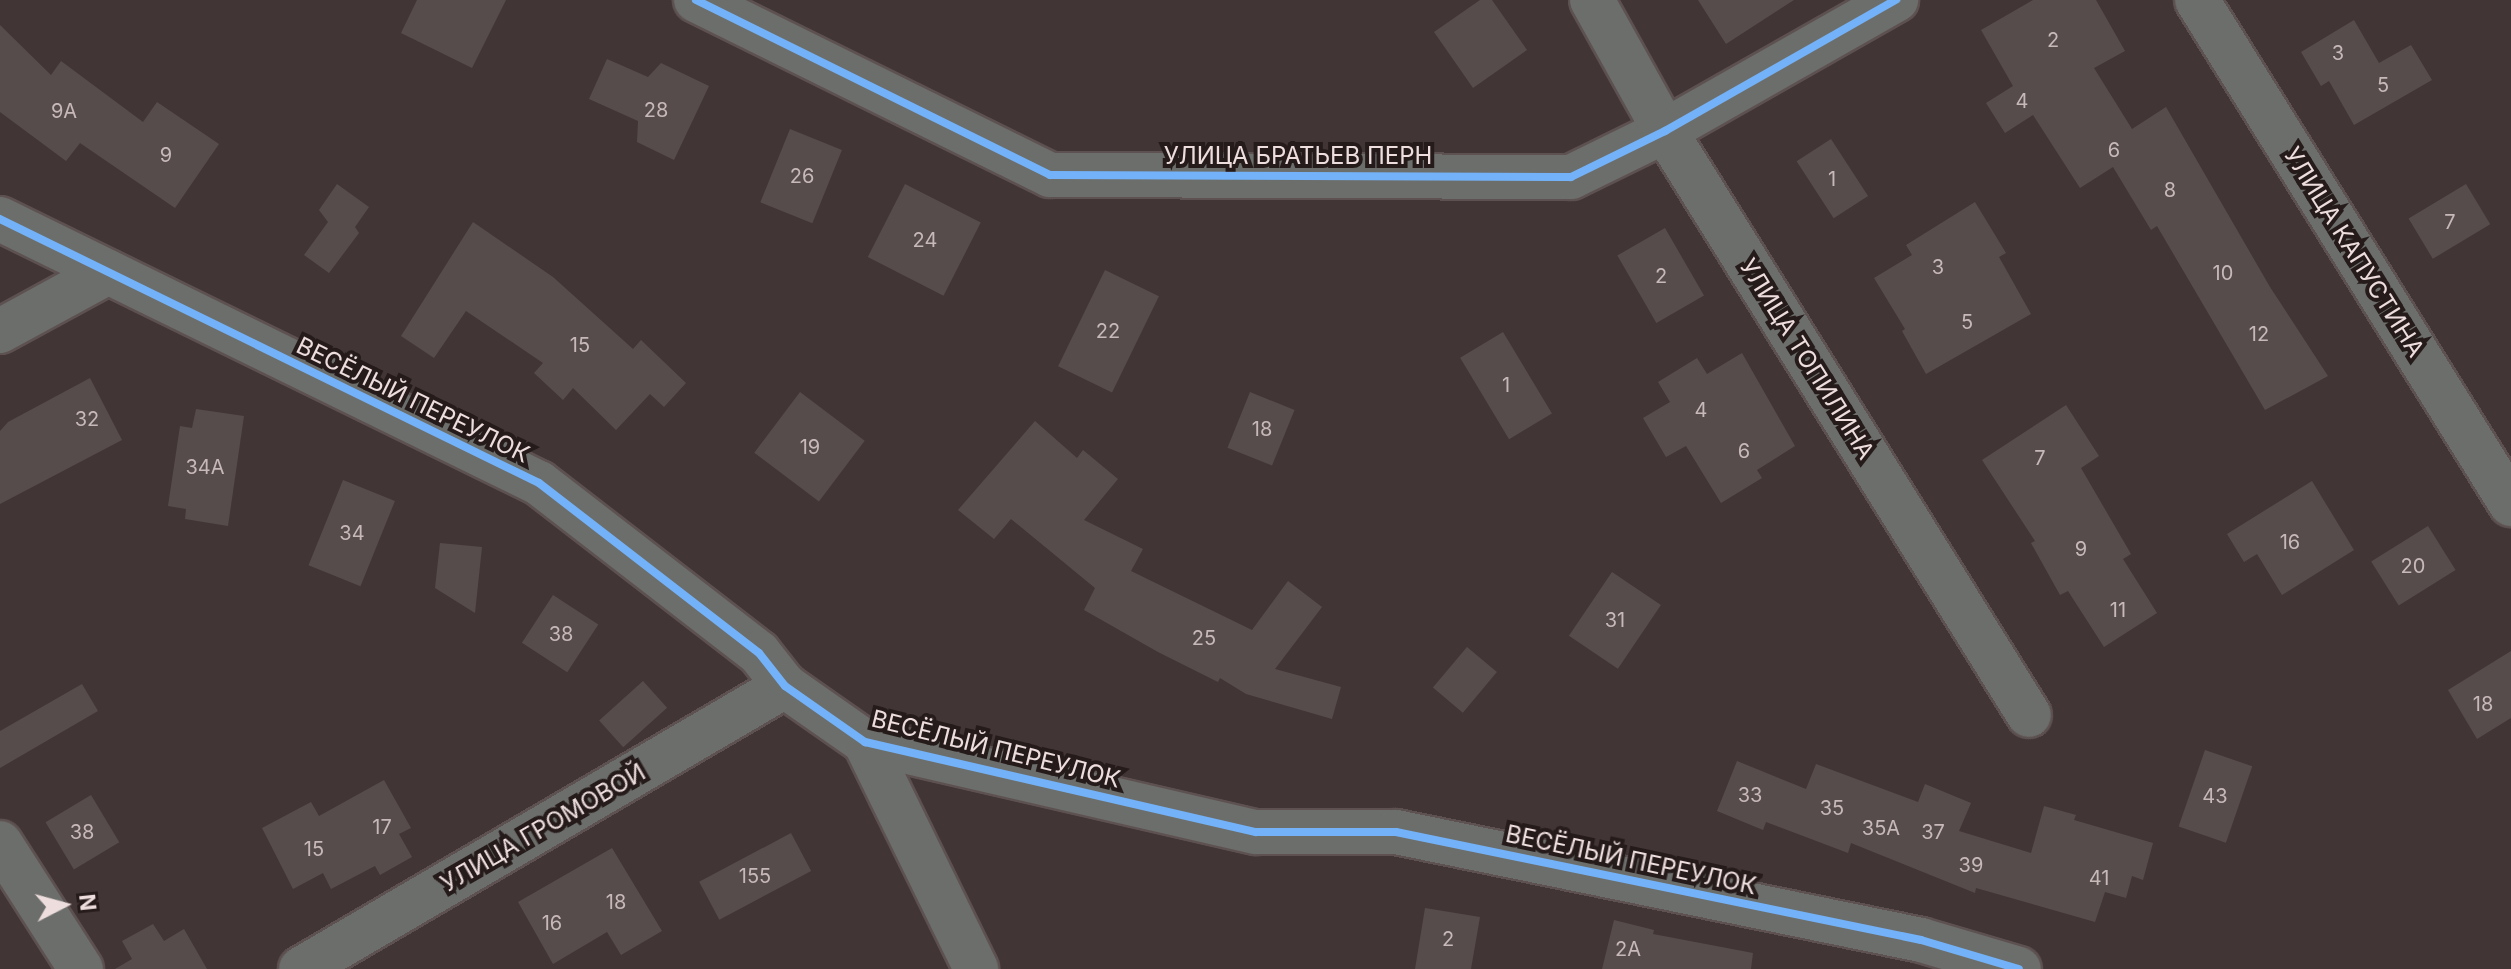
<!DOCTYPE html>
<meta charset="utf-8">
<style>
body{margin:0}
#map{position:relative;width:2511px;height:969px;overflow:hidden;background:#423535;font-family:Inter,sans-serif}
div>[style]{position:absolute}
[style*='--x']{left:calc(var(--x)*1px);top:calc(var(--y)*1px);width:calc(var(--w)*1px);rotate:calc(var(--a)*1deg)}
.building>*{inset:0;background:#574c4c;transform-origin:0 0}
.roads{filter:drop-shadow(2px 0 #5d5151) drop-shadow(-2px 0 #5d5151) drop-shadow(0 2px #5d5151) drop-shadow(0 -2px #5d5151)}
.minor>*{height:44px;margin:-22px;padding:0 22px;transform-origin:22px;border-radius:22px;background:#6c6e6b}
.cycleway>*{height:8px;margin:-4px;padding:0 4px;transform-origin:4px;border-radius:4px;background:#73b2f8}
span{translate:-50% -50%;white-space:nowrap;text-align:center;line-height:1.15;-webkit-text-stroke:8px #261b1b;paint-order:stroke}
.number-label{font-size:20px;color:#c8b9b9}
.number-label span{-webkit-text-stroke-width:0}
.street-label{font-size:24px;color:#eddddd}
.north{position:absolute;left:24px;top:865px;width:80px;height:80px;-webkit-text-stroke:6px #261b1b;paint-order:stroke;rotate:84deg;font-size:22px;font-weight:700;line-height:32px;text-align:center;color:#eddddd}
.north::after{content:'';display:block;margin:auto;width:28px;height:36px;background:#eddddd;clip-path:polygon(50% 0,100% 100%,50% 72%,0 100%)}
</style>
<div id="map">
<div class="building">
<div style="clip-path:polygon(417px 0,506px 0,472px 68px,401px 33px)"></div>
<div style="clip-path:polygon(1480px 0,1492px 0,1527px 50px,1473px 88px,1434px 32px)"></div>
<div style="clip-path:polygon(1698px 0,1794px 0,1726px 44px)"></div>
<div style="clip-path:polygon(2033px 0,2096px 0,2125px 51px,2094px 68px,2132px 129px,2166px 107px,2270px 287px,2328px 376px,2265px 410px,2157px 226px,2151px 230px,2113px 167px,2080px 188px,2033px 115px,2005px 133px,1986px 103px,2013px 86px,1981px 30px)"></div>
<div style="clip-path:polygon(2354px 20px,2379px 63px,2411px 45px,2432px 80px,2354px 125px,2329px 81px,2321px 86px,2301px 52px)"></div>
<div style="clip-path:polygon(0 25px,51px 75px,61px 61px,143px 122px,157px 102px,219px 144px,175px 208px,80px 143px,66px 161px,0 112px)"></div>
<div style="clip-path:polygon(607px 59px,648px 77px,661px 63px,709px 86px,674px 160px,637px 142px,638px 121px,589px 99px)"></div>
<div style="left:790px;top:129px;width:56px;height:79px;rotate:22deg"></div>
<div style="left:1831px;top:139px;width:68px;height:41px;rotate:57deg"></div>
<div style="clip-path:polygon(337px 184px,369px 207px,355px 227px,359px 233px,329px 273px,304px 255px,328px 222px,319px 210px)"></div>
<div style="left:905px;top:184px;width:85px;height:82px;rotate:27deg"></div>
<div style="left:2466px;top:184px;width:47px;height:67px;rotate:59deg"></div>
<div style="clip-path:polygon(1975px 202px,2006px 253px,1999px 257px,2031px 314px,1926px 374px,1902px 331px,1905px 329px,1874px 278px,1912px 255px,1906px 245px)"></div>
<div style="clip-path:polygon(473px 222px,553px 277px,633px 349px,641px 340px,686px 383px,664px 407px,650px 394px,616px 430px,573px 388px,563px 400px,534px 373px,543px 363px,466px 311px,434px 358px,401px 336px)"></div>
<div style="left:1665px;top:228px;width:78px;height:55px;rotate:60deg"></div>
<div style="left:1105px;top:270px;width:60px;height:107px;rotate:26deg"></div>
<div style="left:1503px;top:332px;width:95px;height:50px;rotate:59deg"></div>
<div style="clip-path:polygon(1742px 353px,1795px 446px,1757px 470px,1762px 478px,1721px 503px,1686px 446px,1666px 457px,1643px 418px,1670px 402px,1658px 382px,1697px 358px,1707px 374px)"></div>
<div style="clip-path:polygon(90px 378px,122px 440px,0 504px,0 431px,8px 422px)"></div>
<div style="left:800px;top:392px;width:81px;height:76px;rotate:37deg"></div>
<div style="left:1250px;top:392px;width:48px;height:60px;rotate:22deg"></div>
<div style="clip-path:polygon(2066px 405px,2099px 456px,2081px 468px,2131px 554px,2123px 559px,2157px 613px,2104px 647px,2068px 591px,2060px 595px,2031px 543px,2035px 541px,1982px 460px)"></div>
<div style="clip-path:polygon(196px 409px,244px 416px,228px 526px,185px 519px,186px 509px,168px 506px,180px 426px,192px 428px)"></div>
<div style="clip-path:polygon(1035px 421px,1077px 458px,1083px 450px,1118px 479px,1084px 520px,1143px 549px,1131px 571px,1252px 630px,1288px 581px,1322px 607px,1275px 669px,1341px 687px,1332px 719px,1246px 694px,1220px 678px,1218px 682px,1158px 652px,1084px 610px,1095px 588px,1011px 519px,994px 539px,958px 510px)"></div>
<div style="left:343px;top:480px;width:56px;height:92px;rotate:22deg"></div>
<div style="clip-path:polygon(2312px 481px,2354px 550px,2282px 595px,2257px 554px,2244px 562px,2227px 534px)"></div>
<div style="left:2428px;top:526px;width:52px;height:67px;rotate:58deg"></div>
<div style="clip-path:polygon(440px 543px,482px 547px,475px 613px,435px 588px)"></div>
<div style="left:1612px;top:572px;width:59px;height:77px;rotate:34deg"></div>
<div style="left:553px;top:595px;width:54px;height:57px;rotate:33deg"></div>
<div style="left:1467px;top:647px;width:39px;height:53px;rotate:40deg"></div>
<div style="clip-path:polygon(2511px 651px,2511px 718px,2477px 739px,2448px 690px)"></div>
<div style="left:643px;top:681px;width:36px;height:59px;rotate:48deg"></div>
<div style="clip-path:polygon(82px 684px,98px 711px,0 768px,0 731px)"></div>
<div style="left:2205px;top:750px;width:50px;height:81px;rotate:19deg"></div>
<div style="clip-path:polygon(1737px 761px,1806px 789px,1816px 764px,1918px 802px,1925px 784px,1971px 803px,1959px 831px,2031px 853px,2044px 806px,2076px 815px,2074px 820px,2153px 843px,2143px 880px,2132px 876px,2126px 898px,2105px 892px,2095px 922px,1976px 888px,1975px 893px,1851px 843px,1848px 853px,1766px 822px,1763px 830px,1717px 811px)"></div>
<div style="clip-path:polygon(384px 780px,411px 828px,399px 834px,412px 857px,380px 875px,375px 866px,331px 889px,323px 873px,293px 889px,262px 828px,311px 802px,319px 816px)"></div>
<div style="left:91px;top:795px;width:55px;height:53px;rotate:59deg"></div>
<div style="left:791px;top:833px;width:43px;height:104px;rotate:62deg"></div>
<div style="clip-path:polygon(612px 848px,662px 931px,621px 955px,607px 932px,553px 964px,518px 902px)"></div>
<div style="clip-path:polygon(1425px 908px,1480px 917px,1471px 969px,1415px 969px)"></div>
<div style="clip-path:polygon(1614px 920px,1654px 930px,1653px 934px,1753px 953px,1751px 969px,1602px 969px)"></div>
<div style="clip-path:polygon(153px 924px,164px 941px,184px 929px,207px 969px,115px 969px,132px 959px,122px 941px)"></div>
</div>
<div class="roads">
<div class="minor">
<div style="--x:696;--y:0;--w:395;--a:26.3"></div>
<div style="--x:1050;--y:175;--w:521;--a:0.22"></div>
<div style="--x:1571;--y:177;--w:105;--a:-26.1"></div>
<div style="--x:1665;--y:131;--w:266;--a:-29.6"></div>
<div style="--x:1592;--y:0;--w:150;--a:60.9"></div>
<div style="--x:1665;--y:131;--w:688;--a:58.07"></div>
<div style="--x:2197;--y:0;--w:594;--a:58.08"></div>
<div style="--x:0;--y:219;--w:600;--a:26.1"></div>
<div style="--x:539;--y:483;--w:278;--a:37.7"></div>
<div style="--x:759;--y:653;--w:42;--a:51.8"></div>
<div style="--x:785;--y:686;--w:98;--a:35"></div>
<div style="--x:865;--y:742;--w:401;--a:13"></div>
<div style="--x:1256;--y:832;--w:140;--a:0"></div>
<div style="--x:1396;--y:832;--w:536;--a:11.62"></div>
<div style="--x:1921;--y:940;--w:102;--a:16.5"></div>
<div style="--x:0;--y:331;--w:123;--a:-28.6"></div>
<div style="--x:865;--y:742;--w:253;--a:63.9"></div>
<div style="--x:0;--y:843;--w:150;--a:57.3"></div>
<div style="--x:301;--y:969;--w:561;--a:-30.32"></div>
</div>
</div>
<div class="cycleway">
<div style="--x:696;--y:0;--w:395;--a:26.3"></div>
<div style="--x:1050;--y:175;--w:521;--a:0.22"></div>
<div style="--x:1571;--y:177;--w:105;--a:-26.1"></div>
<div style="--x:1665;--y:131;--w:266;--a:-29.6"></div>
<div style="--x:0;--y:219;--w:600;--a:26.1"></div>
<div style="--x:539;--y:483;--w:278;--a:37.7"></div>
<div style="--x:759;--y:653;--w:42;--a:51.8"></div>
<div style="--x:785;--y:686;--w:98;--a:35"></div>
<div style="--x:865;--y:742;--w:401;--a:13"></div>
<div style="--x:1256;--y:832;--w:140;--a:0"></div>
<div style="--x:1396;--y:832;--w:536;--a:11.62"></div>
<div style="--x:1921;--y:940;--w:102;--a:16.5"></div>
</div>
<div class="number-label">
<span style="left:2053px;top:40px">2</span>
<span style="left:2338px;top:53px">3</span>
<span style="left:2383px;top:85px">5</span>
<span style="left:2022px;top:101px">4</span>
<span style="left:656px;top:110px">28</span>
<span style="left:64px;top:111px">9А</span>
<span style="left:2114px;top:150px">6</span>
<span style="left:166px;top:155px">9</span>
<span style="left:802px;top:176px">26</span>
<span style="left:1832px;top:179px">1</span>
<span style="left:2170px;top:190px">8</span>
<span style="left:2450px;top:222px">7</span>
<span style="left:925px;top:240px">24</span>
<span style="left:1938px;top:267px">3</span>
<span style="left:2223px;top:273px">10</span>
<span style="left:1661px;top:276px">2</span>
<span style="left:1967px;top:322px">5</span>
<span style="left:1108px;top:331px">22</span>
<span style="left:2259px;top:334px">12</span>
<span style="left:580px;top:345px">15</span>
<span style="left:1506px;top:385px">1</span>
<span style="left:1701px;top:410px">4</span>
<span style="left:87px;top:419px">32</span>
<span style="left:1262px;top:429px">18</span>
<span style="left:810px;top:447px">19</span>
<span style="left:1744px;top:451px">6</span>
<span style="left:2040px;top:458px">7</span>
<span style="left:205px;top:467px">34А</span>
<span style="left:352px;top:533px">34</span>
<span style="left:2290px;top:542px">16</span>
<span style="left:2081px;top:549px">9</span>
<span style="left:2413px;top:566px">20</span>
<span style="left:2118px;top:610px">11</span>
<span style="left:1615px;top:620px">31</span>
<span style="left:561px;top:634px">38</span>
<span style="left:1204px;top:638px">25</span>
<span style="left:2483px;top:704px">18</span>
<span style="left:1750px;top:795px">33</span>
<span style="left:2215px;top:796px">43</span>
<span style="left:1832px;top:808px">35</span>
<span style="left:382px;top:827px">17</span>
<span style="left:1881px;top:828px">35А</span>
<span style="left:82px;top:832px">38</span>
<span style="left:1933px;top:832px">37</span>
<span style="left:314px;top:849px">15</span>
<span style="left:1971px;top:865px">39</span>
<span style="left:755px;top:876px">155</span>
<span style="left:2099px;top:878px">41</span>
<span style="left:616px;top:902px">18</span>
<span style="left:552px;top:923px">16</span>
<span style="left:1448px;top:939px">2</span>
<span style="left:1628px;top:949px">2А</span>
</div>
<div class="street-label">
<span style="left:1298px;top:156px">УЛИЦА БРАТЬЕВ ПЕРН</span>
<span style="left:2354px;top:252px;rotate:58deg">УЛИЦА КАПУСТИНА</span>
<span style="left:1807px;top:359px;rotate:58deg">УЛИЦА ТОПИЛИНА</span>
<span style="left:413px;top:400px;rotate:26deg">ВЕСЁЛЫЙ ПЕРЕУЛОК</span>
<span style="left:996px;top:749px;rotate:14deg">ВЕСЁЛЫЙ ПЕРЕУЛОК</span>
<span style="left:543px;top:828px;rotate:-30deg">УЛИЦА ГРОМОВОЙ</span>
<span style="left:1631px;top:860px;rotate:12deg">ВЕСЁЛЫЙ ПЕРЕУЛОК</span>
</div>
<div class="north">N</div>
</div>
